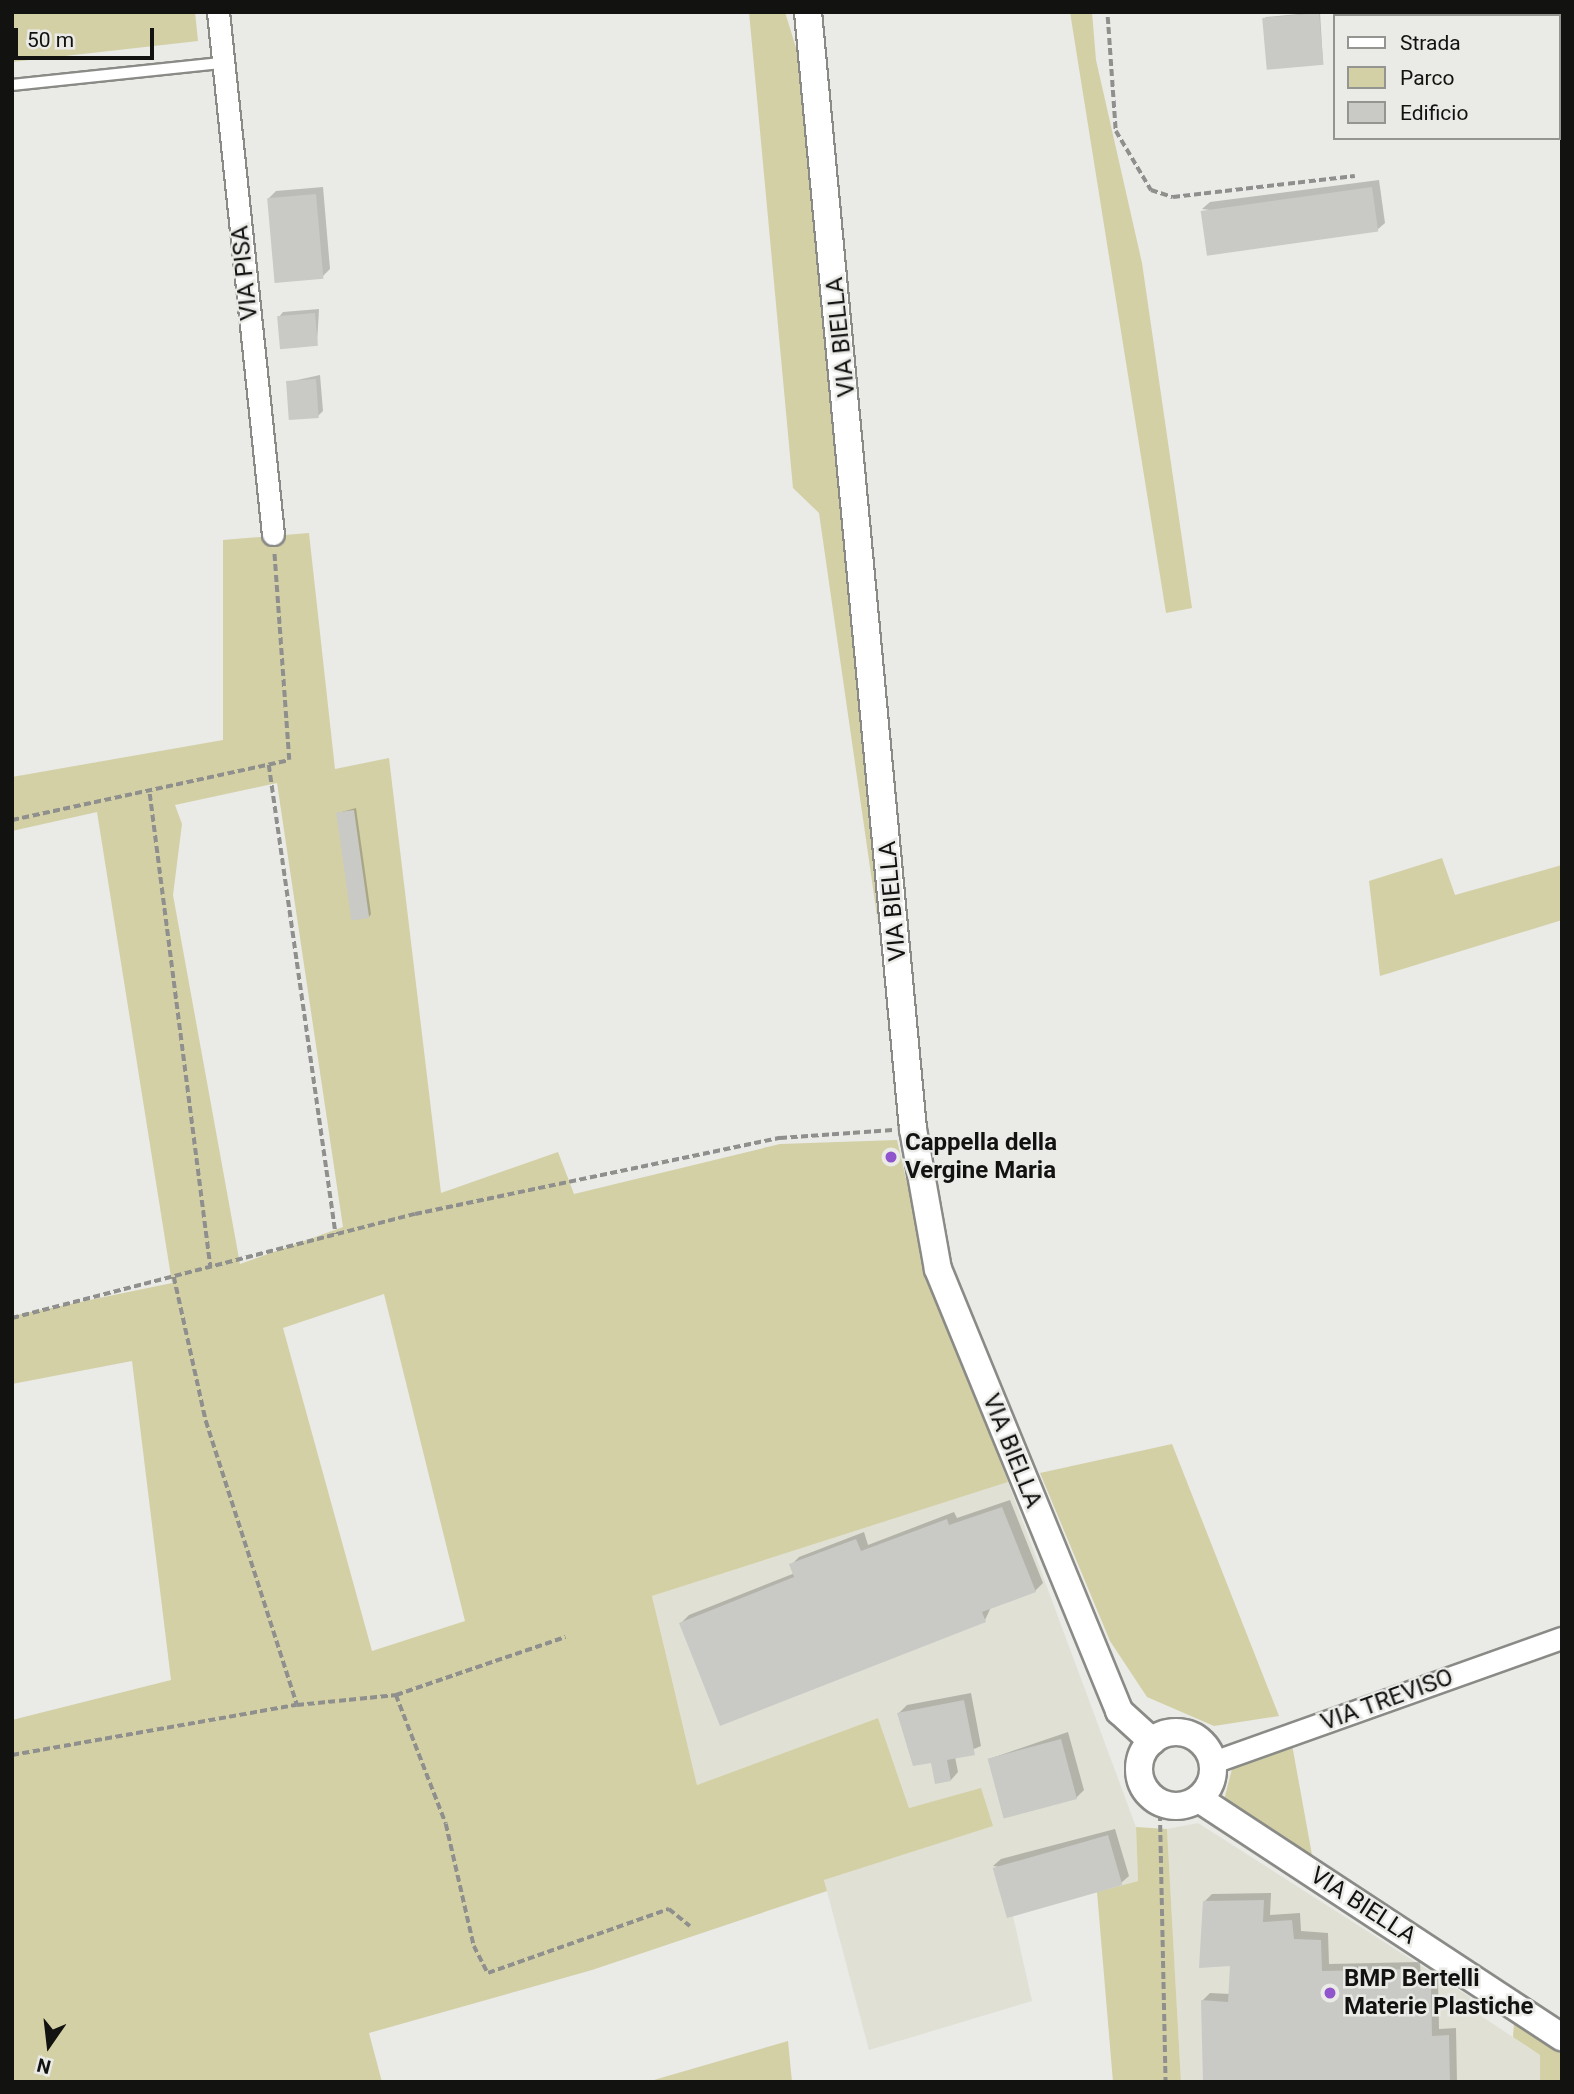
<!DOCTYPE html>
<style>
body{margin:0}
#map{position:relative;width:1574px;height:2094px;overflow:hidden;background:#eaeae7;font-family:Roboto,sans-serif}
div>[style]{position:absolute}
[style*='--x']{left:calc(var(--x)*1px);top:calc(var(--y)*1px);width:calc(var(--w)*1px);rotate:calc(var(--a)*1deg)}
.built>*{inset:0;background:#e0e0d5}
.green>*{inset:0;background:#d3d0a6}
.shadow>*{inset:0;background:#0003}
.building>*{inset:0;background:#c9c9c6;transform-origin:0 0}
.path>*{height:3.5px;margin-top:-1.75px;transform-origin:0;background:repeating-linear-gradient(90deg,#8f8f8d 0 7px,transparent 0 10.5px)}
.roads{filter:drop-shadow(2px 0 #8a8a87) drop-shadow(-2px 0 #8a8a87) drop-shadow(0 2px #8a8a87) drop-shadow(0 -2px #8a8a87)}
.service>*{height:10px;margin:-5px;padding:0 5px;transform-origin:5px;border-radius:5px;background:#fff}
.minor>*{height:21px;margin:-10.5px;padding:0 10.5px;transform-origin:10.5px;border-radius:10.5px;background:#fff}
.tertiary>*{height:26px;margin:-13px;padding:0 13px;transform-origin:13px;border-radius:13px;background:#fff}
.tertiary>.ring{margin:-13px;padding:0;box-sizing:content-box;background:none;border:26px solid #fff;border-radius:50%}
.dots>*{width:19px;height:19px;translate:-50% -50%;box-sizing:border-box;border:4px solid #eaeae7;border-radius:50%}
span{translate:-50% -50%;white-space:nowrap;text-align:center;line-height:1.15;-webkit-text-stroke:5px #eaeae7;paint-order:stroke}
.street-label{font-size:24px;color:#121211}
.poi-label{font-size:24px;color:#121211;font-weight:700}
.left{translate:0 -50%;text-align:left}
.frame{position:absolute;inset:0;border:14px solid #121211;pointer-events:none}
.legend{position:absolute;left:1333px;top:14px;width:228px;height:126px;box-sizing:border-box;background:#eaeae7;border:2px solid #949491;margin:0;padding:9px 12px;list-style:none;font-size:21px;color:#121211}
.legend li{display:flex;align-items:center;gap:14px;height:35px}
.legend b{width:35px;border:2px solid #949491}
.north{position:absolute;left:14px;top:2010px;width:70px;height:70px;-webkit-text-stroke:5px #eaeae7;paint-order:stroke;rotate:194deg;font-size:19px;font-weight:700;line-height:28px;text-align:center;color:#121211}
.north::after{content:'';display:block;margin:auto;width:24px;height:32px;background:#121211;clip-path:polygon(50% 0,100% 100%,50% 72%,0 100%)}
.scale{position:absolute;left:14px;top:28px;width:140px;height:32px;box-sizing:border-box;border:4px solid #121211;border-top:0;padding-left:9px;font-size:21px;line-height:24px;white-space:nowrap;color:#121211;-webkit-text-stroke:5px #eaeae7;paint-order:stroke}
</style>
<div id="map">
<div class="built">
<div style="clip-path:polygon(1008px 1482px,1136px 1827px,1138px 1881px,1013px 1916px,1032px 2001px,869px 2050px,824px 1880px,992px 1826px,981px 1789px,909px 1808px,878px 1718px,697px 1785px,652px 1596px)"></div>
<div style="clip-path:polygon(1198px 1823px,1470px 1997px,1469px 2008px,1540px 2055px,1540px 2082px,1181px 2082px,1167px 1829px)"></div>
</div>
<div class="green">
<div style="clip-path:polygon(12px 12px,195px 12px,198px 41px,12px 62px)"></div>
<div style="clip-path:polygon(749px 12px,785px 12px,797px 51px,856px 633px,878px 923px,819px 513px,793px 488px)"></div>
<div style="clip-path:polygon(1070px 12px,1092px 12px,1096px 60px,1142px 263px,1192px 608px,1166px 613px)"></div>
<div style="clip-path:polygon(evenodd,309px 533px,335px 769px,389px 758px,441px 1193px,558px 1152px,574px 1194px,780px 1144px,897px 1140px,928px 1273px,1008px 1482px,652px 1596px,697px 1785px,878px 1718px,909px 1808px,981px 1788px,993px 1826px,824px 1880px,827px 1891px,592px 1970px,369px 2033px,382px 2082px,12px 2082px,12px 1720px,171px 1680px,132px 1361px,12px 1384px,12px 1316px,172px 1283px,97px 812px,12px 831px,12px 777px,223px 740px,223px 540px,309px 533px,277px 783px,343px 1227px,240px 1264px,173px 895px,182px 824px,175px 805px,277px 783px,309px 533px,384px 1294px,465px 1621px,372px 1651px,283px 1328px,384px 1294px)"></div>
<div style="clip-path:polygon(1442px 858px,1455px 895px,1562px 865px,1562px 920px,1380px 976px,1369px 881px)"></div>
<div style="clip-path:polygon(1172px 1444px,1279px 1716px,1214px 1726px,1147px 1697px,1110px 1641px,1040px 1473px)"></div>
<div style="clip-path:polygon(1291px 1739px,1314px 1866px,1224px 1800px,1234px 1761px)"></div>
<div style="clip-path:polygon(1136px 1827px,1167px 1829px,1181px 2082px,1113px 2082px,1097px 1892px,1138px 1881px)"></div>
<div style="clip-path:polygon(1515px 2008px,1562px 2040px,1562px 2082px,1540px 2082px,1540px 2055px,1513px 2037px)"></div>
<div style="clip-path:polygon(788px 2041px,792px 2082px,647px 2082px)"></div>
</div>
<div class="shadow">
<div style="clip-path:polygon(1320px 12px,1323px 63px,1264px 19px,1266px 17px)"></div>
<div style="clip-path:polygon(1379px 180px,1385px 223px,1377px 230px,1202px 209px,1210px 202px)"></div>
<div style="clip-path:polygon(323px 187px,330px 269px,322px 277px,268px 199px,276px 191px)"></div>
<div style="clip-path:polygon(319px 309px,317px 344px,279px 317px,283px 312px)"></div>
<div style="clip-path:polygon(320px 375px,323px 411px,318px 416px,288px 382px)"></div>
<div style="clip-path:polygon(356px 808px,371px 914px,369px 917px,338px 813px)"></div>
<div style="clip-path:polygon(1010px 1500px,1043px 1583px,1035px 1591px,991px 1607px,985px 1620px,721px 1724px,681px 1623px,689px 1615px,795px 1573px,792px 1564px,799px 1557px,864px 1532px,868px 1545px,954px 1512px,957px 1518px)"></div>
<div style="clip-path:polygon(971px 1693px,981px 1746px,955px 1757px,958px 1772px,951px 1780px,899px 1713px,907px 1705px)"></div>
<div style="clip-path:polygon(1068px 1732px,1084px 1790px,1076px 1798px,989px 1759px)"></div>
<div style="clip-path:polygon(1115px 1829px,1129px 1876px,1121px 1883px,993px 1866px,1001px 1859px)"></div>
<div style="clip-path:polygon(1271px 1893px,1270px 1915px,1300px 1913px,1301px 1931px,1328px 1933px,1329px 1964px,1420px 1962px,1421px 1979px,1438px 1978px,1439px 2029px,1456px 2028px,1457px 2082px,1205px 2082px,1202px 2001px,1210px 1993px,1230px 1994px,1231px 1964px,1204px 1902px,1212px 1894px)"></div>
</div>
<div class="building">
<div style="left:1319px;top:13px;width:52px;height:57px;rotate:85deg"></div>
<div style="left:1372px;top:187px;width:45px;height:173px;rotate:82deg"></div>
<div style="left:316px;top:194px;width:85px;height:49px;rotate:85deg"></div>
<div style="left:315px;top:313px;width:33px;height:38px;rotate:85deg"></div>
<div style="left:316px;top:379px;width:39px;height:30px;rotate:86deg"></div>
<div style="left:354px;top:810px;width:109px;height:18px;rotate:82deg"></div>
<div style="clip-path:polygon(1002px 1507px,1036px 1592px,982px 1612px,986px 1622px,720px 1726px,679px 1623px,794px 1577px,789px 1564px,856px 1539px,861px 1551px,947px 1519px,949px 1525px)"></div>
<div style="clip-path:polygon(964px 1700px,975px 1755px,947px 1760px,951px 1781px,935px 1784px,931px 1763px,913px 1766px,897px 1713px)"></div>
<div style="left:1061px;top:1739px;width:62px;height:76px;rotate:75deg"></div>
<div style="left:1108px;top:1835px;width:52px;height:120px;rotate:74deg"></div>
<div style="clip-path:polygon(1264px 1900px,1263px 1922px,1292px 1920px,1294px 1939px,1321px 1940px,1322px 1971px,1413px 1969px,1414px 1986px,1431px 1985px,1432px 2036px,1449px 2035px,1450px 2082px,1203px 2082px,1201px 2000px,1228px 2002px,1230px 1966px,1199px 1968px,1203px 1901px)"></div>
</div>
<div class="path">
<div style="--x:1108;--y:12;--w:39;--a:0"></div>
<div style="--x:1352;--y:12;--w:7;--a:34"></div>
<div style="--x:1400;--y:16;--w:49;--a:-4.7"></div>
<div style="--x:1108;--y:17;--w:114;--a:86"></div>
<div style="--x:1116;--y:131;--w:69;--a:59.3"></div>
<div style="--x:1151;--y:190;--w:23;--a:18"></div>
<div style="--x:1173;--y:197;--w:183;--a:-6.6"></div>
<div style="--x:269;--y:765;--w:474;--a:81.9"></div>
<div style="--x:150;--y:794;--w:477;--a:82.7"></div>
<div style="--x:12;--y:820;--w:283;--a:-12.2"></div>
<div style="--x:289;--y:760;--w:209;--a:-94.1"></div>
<div style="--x:174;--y:1277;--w:148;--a:77.5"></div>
<div style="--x:206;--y:1421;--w:298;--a:72.2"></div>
<div style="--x:12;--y:1318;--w:416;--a:-14.5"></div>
<div style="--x:415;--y:1214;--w:373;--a:-11.8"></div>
<div style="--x:780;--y:1138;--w:113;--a:-4"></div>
<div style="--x:396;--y:1695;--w:138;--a:68.8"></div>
<div style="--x:446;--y:1824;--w:125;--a:77.1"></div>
<div style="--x:474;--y:1946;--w:30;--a:63"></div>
<div style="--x:488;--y:1973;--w:192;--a:-19.5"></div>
<div style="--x:669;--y:1909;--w:27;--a:39"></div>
<div style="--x:12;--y:1755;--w:289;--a:-10"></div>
<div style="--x:297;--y:1705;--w:100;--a:-5.8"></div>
<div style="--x:396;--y:1695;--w:179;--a:-18.9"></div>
<div style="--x:1160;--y:1804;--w:278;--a:88.8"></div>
</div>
<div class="roads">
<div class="service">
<div style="--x:12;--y:85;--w:212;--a:-6"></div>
</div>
<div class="minor">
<div style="--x:218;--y:12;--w:525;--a:83.99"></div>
<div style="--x:1213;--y:1762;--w:370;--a:-19.6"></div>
</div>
<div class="tertiary">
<div style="--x:808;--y:12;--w:1122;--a:84.63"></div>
<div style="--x:913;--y:1129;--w:142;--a:79.9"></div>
<div style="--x:938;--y:1269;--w:478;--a:67.7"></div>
<div style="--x:1119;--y:1711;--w:45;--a:42.3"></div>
<div class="ring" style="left:1139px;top:1732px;width:48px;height:48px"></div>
<div style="--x:1199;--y:1799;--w:434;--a:33.3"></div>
</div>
</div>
<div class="dots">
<div style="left:891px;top:1157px;background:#9055cc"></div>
<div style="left:1330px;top:1993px;background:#9055cc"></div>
</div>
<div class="street-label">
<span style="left:245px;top:273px;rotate:-96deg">VIA PISA</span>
<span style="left:841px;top:337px;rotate:-96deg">VIA BIELLA</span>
<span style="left:893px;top:901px;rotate:-95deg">VIA BIELLA</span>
<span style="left:1012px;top:1451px;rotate:68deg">VIA BIELLA</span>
<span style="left:1387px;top:1700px;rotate:-20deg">VIA TREVISO</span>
<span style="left:1363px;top:1906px;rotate:33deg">VIA BIELLA</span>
</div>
<div class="poi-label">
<span class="left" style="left:905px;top:1157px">Cappella della<br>Vergine Maria</span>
<span class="left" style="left:1344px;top:1993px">BMP Bertelli<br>Materie Plastiche</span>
</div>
<div class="frame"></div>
<ul class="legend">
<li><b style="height:9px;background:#fff"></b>Strada</li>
<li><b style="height:19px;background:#d3d0a6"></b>Parco</li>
<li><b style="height:19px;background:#c9c9c6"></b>Edificio</li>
</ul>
<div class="north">N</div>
<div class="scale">50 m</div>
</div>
